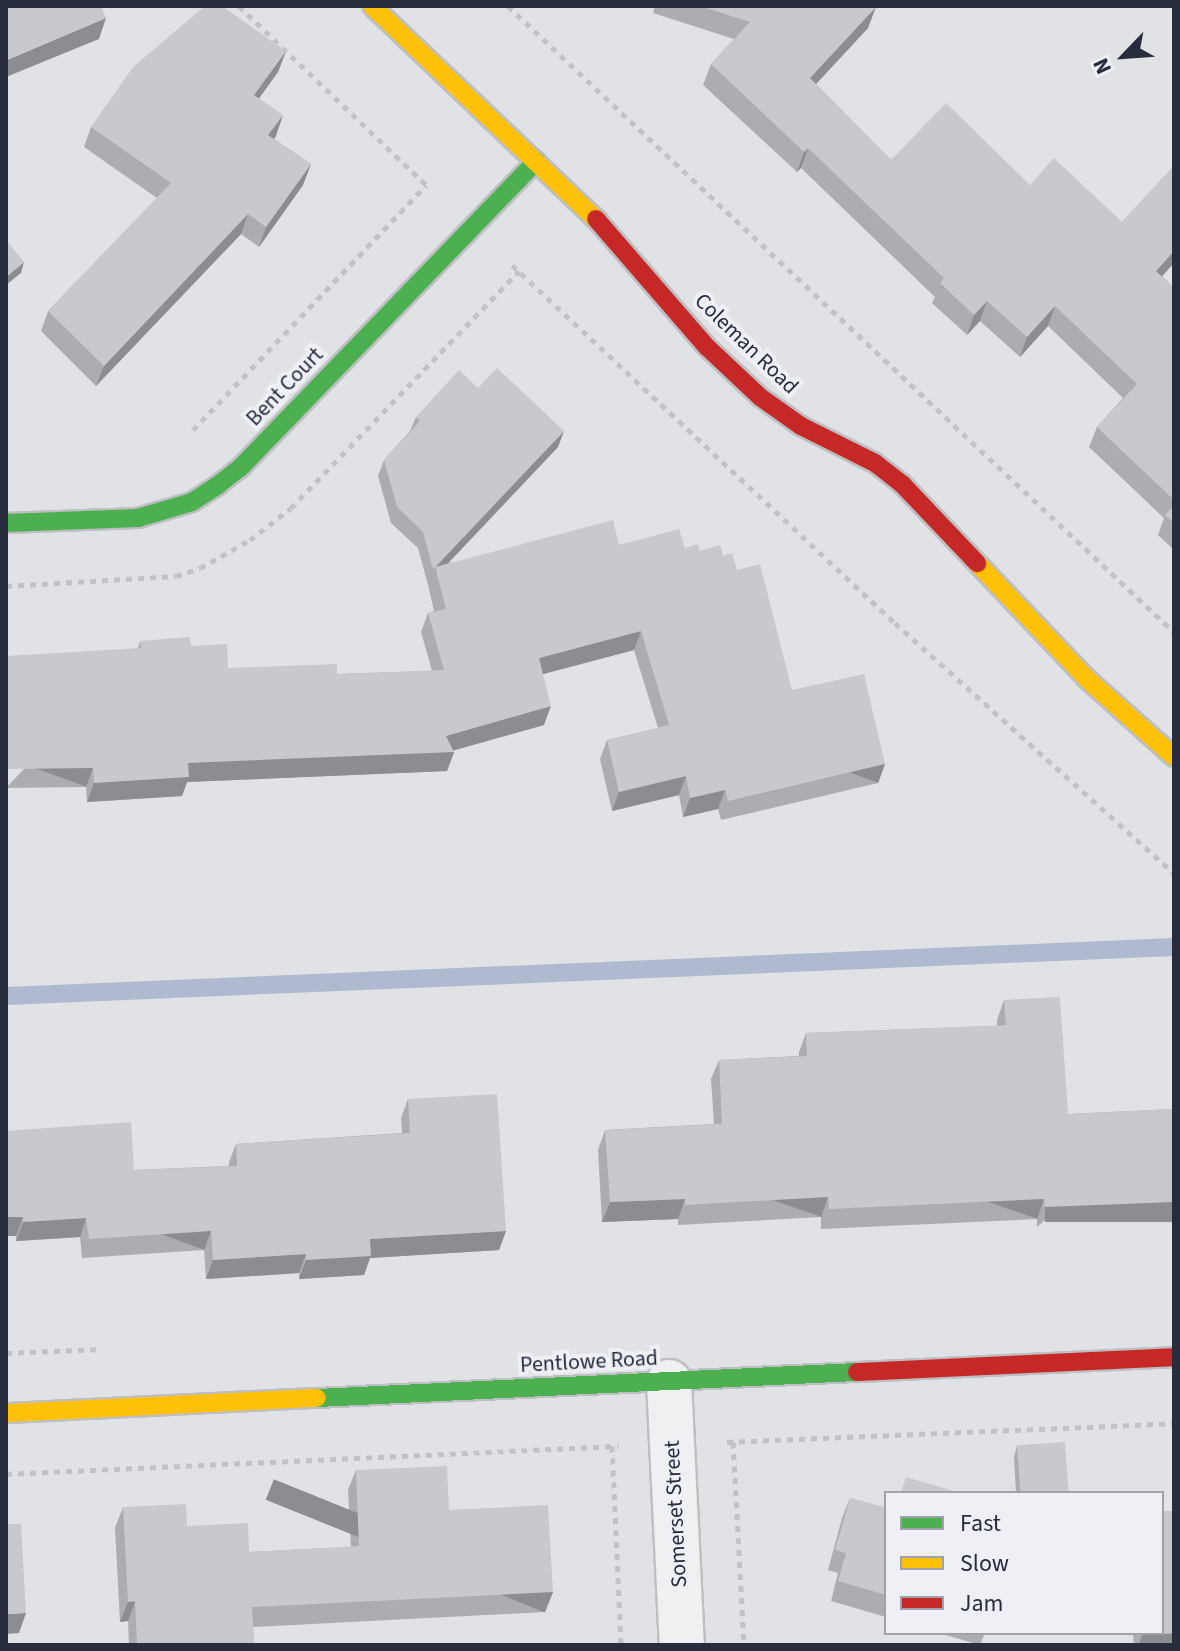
<!DOCTYPE html>
<style>
body{margin:0}
#map{position:relative;width:1180px;height:1651px;overflow:hidden;background:#e0e2e5;font-family:"Source Sans 3",sans-serif}
div>[style]{position:absolute}
[style*='--x']{left:calc(var(--x)*1px);top:calc(var(--y)*1px);width:calc(var(--w)*1px);rotate:calc(var(--a)*1deg)}
.stream>*{height:18px;margin:-9px;padding:0 9px;transform-origin:9px;border-radius:9px;background:#afbad0}
.path>*{height:5px;margin-top:-2.5px;transform-origin:0;background:repeating-linear-gradient(90deg,#c2c3c9 0 6px,transparent 0 12px)}
.roads{filter:drop-shadow(2px 0 #bdbfc2) drop-shadow(-2px 0 #bdbfc2) drop-shadow(0 2px #bdbfc2) drop-shadow(0 -2px #bdbfc2)}
.street>*{height:44px;margin:-22px;padding:0 22px;transform-origin:22px;border-radius:22px;background:#f0f0f2}
.fast>*{height:18px;margin:-9px;padding:0 9px;transform-origin:9px;border-radius:9px;background:#4caf50}
.slow>*{height:18px;margin:-9px;padding:0 9px;transform-origin:9px;border-radius:9px;background:#ffc107}
.jam>*{height:18px;margin:-9px;padding:0 9px;transform-origin:9px;border-radius:9px;background:#c62828}
.wall>*{inset:0;background:#acadb0}
.shaded-wall>*{inset:0;background:#8c8d90;transform-origin:0 0}
.building>*{inset:0;background:#c8c9cd;transform-origin:0 0}
span{translate:-50% -50%;white-space:nowrap;text-align:center;line-height:1.15;-webkit-text-stroke:8px #eef0f5;paint-order:stroke}
.street-label{font-size:22px;color:#282d3e}
.frame{position:absolute;inset:0;border:8px solid #282d3e;pointer-events:none}
.legend{position:absolute;left:884px;top:1491px;width:280px;height:144px;box-sizing:border-box;background:#eef0f5;border:2px solid #9fa2ac;margin:0;padding:10px 14px;list-style:none;font-size:24px;color:#282d3e}
.legend li{display:flex;align-items:center;gap:16px;height:40px}
.legend b{width:40px;border:2px solid #9fa2ac}
.north{position:absolute;left:1084px;top:16px;width:80px;height:80px;-webkit-text-stroke:6px #eef0f5;paint-order:stroke;rotate:245deg;font-size:22px;font-weight:700;line-height:32px;text-align:center;color:#282d3e}
.north::after{content:'';display:block;margin:auto;width:28px;height:36px;background:#282d3e;clip-path:polygon(50% 0,100% 100%,50% 72%,0 100%)}
</style>
<div id="map">
<div class="stream">
<div style="--x:6;--y:996;--w:1169;--a:-2.4"></div>
</div>
<div class="path">
<div style="--x:239;--y:6;--w:259;--a:43.7"></div>
<div style="--x:508;--y:6;--w:914;--a:43.23"></div>
<div style="--x:512;--y:265;--w:524;--a:43.07"></div>
<div style="--x:895;--y:623;--w:375;--a:41.9"></div>
<div style="--x:193;--y:430;--w:338;--a:-46.4"></div>
<div style="--x:6;--y:586;--w:170;--a:-3.4"></div>
<div style="--x:176;--y:576;--w:25;--a:-18"></div>
<div style="--x:200;--y:568;--w:57;--a:-29.2"></div>
<div style="--x:250;--y:540;--w:52;--a:-38"></div>
<div style="--x:291;--y:508;--w:329;--a:-46.1"></div>
<div style="--x:6;--y:1353;--w:96;--a:-2.4"></div>
<div style="--x:727;--y:1442;--w:447;--a:-2.4"></div>
<div style="--x:733;--y:1442;--w:203;--a:86.9"></div>
<div style="--x:612;--y:1446;--w:199;--a:87.4"></div>
<div style="--x:6;--y:1474;--w:613;--a:-2.62"></div>
</div>
<div class="roads">
<div class="street">
<div style="--x:669;--y:1382;--w:263;--a:87.2"></div>
</div>
<div class="fast">
<div style="--x:6;--y:523;--w:132;--a:-2.2"></div>
<div style="--x:138;--y:518;--w:56;--a:-16.5"></div>
<div style="--x:192;--y:502;--w:31;--a:-33"></div>
<div style="--x:218;--y:485;--w:28;--a:-38"></div>
<div style="--x:240;--y:468;--w:426;--a:-46"></div>
<div style="--x:317;--y:1398;--w:541;--a:-2.76"></div>
</div>
<div class="slow">
<div style="--x:372;--y:6;--w:309;--a:43.6"></div>
<div style="--x:977;--y:563;--w:158;--a:46.5"></div>
<div style="--x:1086;--y:678;--w:118;--a:41.9"></div>
<div style="--x:6;--y:1413;--w:311;--a:-2.8"></div>
</div>
<div class="jam">
<div style="--x:596;--y:219;--w:169;--a:49.1"></div>
<div style="--x:707;--y:347;--w:73;--a:43.3"></div>
<div style="--x:760;--y:397;--w:50;--a:35.3"></div>
<div style="--x:801;--y:426;--w:83;--a:26.6"></div>
<div style="--x:875;--y:463;--w:36;--a:38"></div>
<div style="--x:903;--y:485;--w:108;--a:46.5"></div>
<div style="--x:857;--y:1372;--w:317;--a:-2.7"></div>
</div>
</div>
<div class="wall">
<div style="clip-path:polygon(655px 6px,874px 6px,868px 28px,816px 84px,891px 160px,1030px 185px,1122px 222px,1174px 166px,1174px 263px,1162px 276px,1174px 288px,1174px 550px,1158px 535px,1164px 518px,1089px 447px,1097px 427px,1123px 398px,1048px 326px,1020px 357px,980px 321px,967px 335px,932px 303px,935px 297px,801px 168px,797px 172px,703px 85px,711px 64px,734px 39px,653px 13px)"></div>
<div style="clip-path:polygon(286px 51px,278px 72px,259px 98px,276px 136px,274px 139px,311px 164px,303px 185px,259px 247px,241px 234px,96px 386px,41px 331px,48px 311px,157px 198px,84px 147px,91px 127px)"></div>
<div style="clip-path:polygon(478px 388px,558px 447px,448px 563px,619px 545px,685px 548px,723px 556px,737px 570px,792px 690px,885px 764px,878px 783px,721px 820px,718px 809px,683px 817px,679px 795px,612px 811px,600px 759px,607px 740px,658px 728px,634px 650px,543px 674px,544px 725px,454px 750px,454px 752px,447px 771px,187px 782px,182px 796px,87px 802px,86px 787px,6px 788px,138px 648px,140px 641px,191px 646px,228px 668px,337px 674px,432px 671px,421px 632px,428px 613px,434px 611px,428px 585px,418px 548px,391px 523px,378px 476px,384px 460px,410px 431px,416px 417px)"></div>
<div style="clip-path:polygon(1004px 1000px,1068px 1114px,1174px 1109px,1037px 1227px,1037px 1219px,821px 1229px,821px 1217px,678px 1225px,678px 1219px,602px 1222px,598px 1150px,605px 1130px,714px 1124px,711px 1079px,719px 1060px,799px 1056px,799px 1052px,806px 1033px,997px 1026px,997px 1020px)"></div>
<div style="clip-path:polygon(408px 1099px,506px 1231px,499px 1250px,370px 1258px,364px 1275px,299px 1279px,299px 1273px,206px 1279px,204px 1250px,82px 1258px,80px 1237px,16px 1241px,16px 1236px,6px 1236px,6px 1131px,134px 1170px,229px 1166px,229px 1162px,236px 1144px,402px 1133px,401px 1118px)"></div>
<div style="clip-path:polygon(1017px 1446px,1069px 1493px,1016px 1493px,1014px 1457px)"></div>
<div style="clip-path:polygon(356px 1470px,449px 1510px,553px 1592px,545px 1612px,253px 1627px,254px 1645px,129px 1645px,128px 1621px,120px 1622px,115px 1528px,123px 1507px,187px 1526px,249px 1552px,351px 1547px,348px 1490px)"></div>
<div style="clip-path:polygon(850px 1498px,886px 1508px,886px 1617px,831px 1601px,838px 1573px,828px 1570px,842px 1518px)"></div>
<div style="clip-path:polygon(939px 1633px,985px 1633px,980px 1645px)"></div>
<div style="clip-path:polygon(1133px 1633px,1162px 1633px,1174px 1645px,1134px 1645px)"></div>
</div>
<div class="shaded-wall">
<div style="clip-path:polygon(876px 7px,868px 28px,803px 98px,810px 78px)"></div>
<div style="clip-path:polygon(106px 18px,99px 39px,6px 77px,7px 60px)"></div>
<div style="clip-path:polygon(286px 51px,278px 72px,247px 115px,254px 95px)"></div>
<div style="clip-path:polygon(283px 115px,276px 136px,261px 155px,268px 135px)"></div>
<div style="clip-path:polygon(808px 148px,801px 168px,797px 172px,804px 152px)"></div>
<div style="clip-path:polygon(311px 164px,303px 185px,259px 247px,266px 227px)"></div>
<div style="clip-path:polygon(248px 214px,241px 234px,96px 386px,104px 366px)"></div>
<div style="clip-path:polygon(1174px 251px,1174px 263px,1149px 291px,1156px 271px)"></div>
<div style="clip-path:polygon(24px 262px,21px 273px,6px 285px,6px 277px)"></div>
<div style="clip-path:polygon(987px 301px,980px 321px,967px 335px,974px 315px)"></div>
<div style="clip-path:polygon(1055px 306px,1048px 326px,1020px 357px,1027px 337px)"></div>
<div style="clip-path:polygon(564px 431px,558px 447px,437px 575px,435px 568px)"></div>
<div style="clip-path:polygon(641px 631px,634px 650px,532px 677px,539px 658px)"></div>
<div style="clip-path:polygon(551px 706px,544px 725px,448px 752px,454px 752px,447px 771px,187px 782px,182px 796px,87px 802px,94px 783px,188px 763px,446px 736px)"></div>
<div style="left:885px;top:764px;width:20px;height:161px;rotate:110deg"></div>
<div style="left:93px;top:768px;width:20px;height:87px;rotate:110deg"></div>
<div style="clip-path:polygon(686px 776px,679px 795px,612px 811px,619px 792px)"></div>
<div style="clip-path:polygon(725px 790px,718px 809px,683px 817px,690px 798px)"></div>
<div style="left:828px;top:1197px;width:21px;height:143px;rotate:109deg"></div>
<div style="clip-path:polygon(685px 1199px,678px 1219px,602px 1222px,610px 1202px)"></div>
<div style="left:1044px;top:1199px;width:21px;height:215px;rotate:109deg"></div>
<div style="left:1174px;top:1202px;width:20px;height:129px;rotate:90deg"></div>
<div style="clip-path:polygon(6px 1217px,23px 1217px,16px 1236px,6px 1236px)"></div>
<div style="clip-path:polygon(86px 1218px,80px 1237px,16px 1241px,23px 1222px)"></div>
<div style="left:211px;top:1231px;width:20px;height:122px;rotate:110deg"></div>
<div style="clip-path:polygon(506px 1231px,499px 1250px,370px 1258px,364px 1275px,299px 1279px,306px 1260px,370px 1239px)"></div>
<div style="clip-path:polygon(306px 1254px,299px 1273px,206px 1279px,213px 1260px)"></div>
<div style="left:553px;top:1592px;width:22px;height:301px;rotate:112deg"></div>
<div style="clip-path:polygon(135px 1601px,128px 1621px,120px 1622px,128px 1602px)"></div>
<div style="clip-path:polygon(26px 1613px,19px 1633px,6px 1634px,6px 1614px)"></div>
<div style="clip-path:polygon(1174px 1633px,1174px 1645px,1139px 1645px,1142px 1635px)"></div>
</div>
<div class="building">
<div style="clip-path:polygon(6px 6px,101px 6px,106px 18px,7px 60px)"></div>
<div style="clip-path:polygon(205px 6px,222px 6px,286px 51px,254px 95px,283px 115px,268px 135px,311px 164px,266px 227px,248px 214px,104px 366px,48px 311px,171px 183px,91px 127px,133px 67px)"></div>
<div style="clip-path:polygon(700px 6px,874px 6px,876px 7px,810px 78px,891px 160px,946px 103px,1030px 185px,1054px 158px,1122px 222px,1174px 166px,1174px 251px,1156px 271px,1174px 288px,1174px 500px,1097px 427px,1137px 384px,1055px 306px,1027px 337px,987px 301px,974px 315px,940px 283px,944px 278px,808px 148px,804px 152px,711px 64px,750px 22px)"></div>
<div style="clip-path:polygon(6px 240px,24px 262px,6px 277px)"></div>
<div style="clip-path:polygon(497px 368px,564px 431px,433px 569px,423px 532px,397px 507px,384px 460px,420px 421px,416px 417px,459px 370px,478px 388px)"></div>
<div style="clip-path:polygon(1174px 506px,1174px 523px,1165px 515px)"></div>
<div style="clip-path:polygon(613px 520px,619px 545px,679px 529px,685px 548px,698px 544px,700px 551px,720px 545px,723px 556px,732px 553px,737px 570px,760px 564px,792px 690px,864px 674px,885px 764px,728px 801px,725px 790px,690px 798px,686px 776px,619px 792px,607px 740px,669px 725px,641px 631px,539px 658px,551px 706px,446px 736px,454px 752px,188px 763px,189px 777px,94px 783px,93px 768px,6px 769px,6px 656px,141px 648px,140px 641px,190px 637px,191px 646px,227px 644px,228px 668px,337px 664px,337px 674px,444px 670px,428px 613px,446px 609px,435px 567px)"></div>
<div style="clip-path:polygon(1060px 997px,1068px 1114px,1174px 1109px,1174px 1202px,1045px 1207px,1044px 1199px,829px 1209px,828px 1197px,685px 1205px,685px 1199px,610px 1202px,605px 1130px,722px 1124px,719px 1060px,807px 1056px,806px 1033px,1006px 1025px,1004px 1000px)"></div>
<div style="clip-path:polygon(497px 1094px,506px 1231px,370px 1239px,371px 1256px,306px 1260px,306px 1254px,213px 1260px,211px 1231px,89px 1239px,86px 1218px,23px 1222px,23px 1217px,6px 1217px,6px 1131px,131px 1122px,134px 1170px,237px 1166px,236px 1144px,410px 1133px,408px 1099px)"></div>
<div style="left:1065px;top:1442px;width:51px;height:48px;rotate:86deg"></div>
<div style="clip-path:polygon(447px 1466px,449px 1510px,548px 1505px,553px 1592px,252px 1607px,254px 1645px,137px 1645px,135px 1601px,128px 1602px,123px 1507px,186px 1504px,187px 1526px,248px 1523px,249px 1552px,359px 1546px,356px 1470px)"></div>
<div style="clip-path:polygon(906px 1477px,960px 1493px,901px 1493px)"></div>
<div style="clip-path:polygon(850px 1498px,886px 1508px,886px 1595px,838px 1581px,846px 1553px,835px 1550px)"></div>
<div style="clip-path:polygon(1162px 1511px,1174px 1511px,1174px 1633px,1142px 1635px,1142px 1633px,1162px 1633px)"></div>
<div style="clip-path:polygon(6px 1524px,21px 1524px,26px 1613px,6px 1614px)"></div>
</div>
<div class="street-label">
<span style="left:746px;top:344px;rotate:44deg">Coleman Road</span>
<span style="left:285px;top:387px;rotate:-46deg">Bent Court</span>
<span style="left:589px;top:1362px;rotate:-3deg">Pentlowe Road</span>
<span style="left:676px;top:1514px;rotate:-93deg">Somerset Street</span>
</div>
<div class="frame"></div>
<ul class="legend">
<li><b style="height:10px;background:#4caf50"></b>Fast</li>
<li><b style="height:10px;background:#ffc107"></b>Slow</li>
<li><b style="height:10px;background:#c62828"></b>Jam</li>
</ul>
<div class="north">N</div>
</div>
